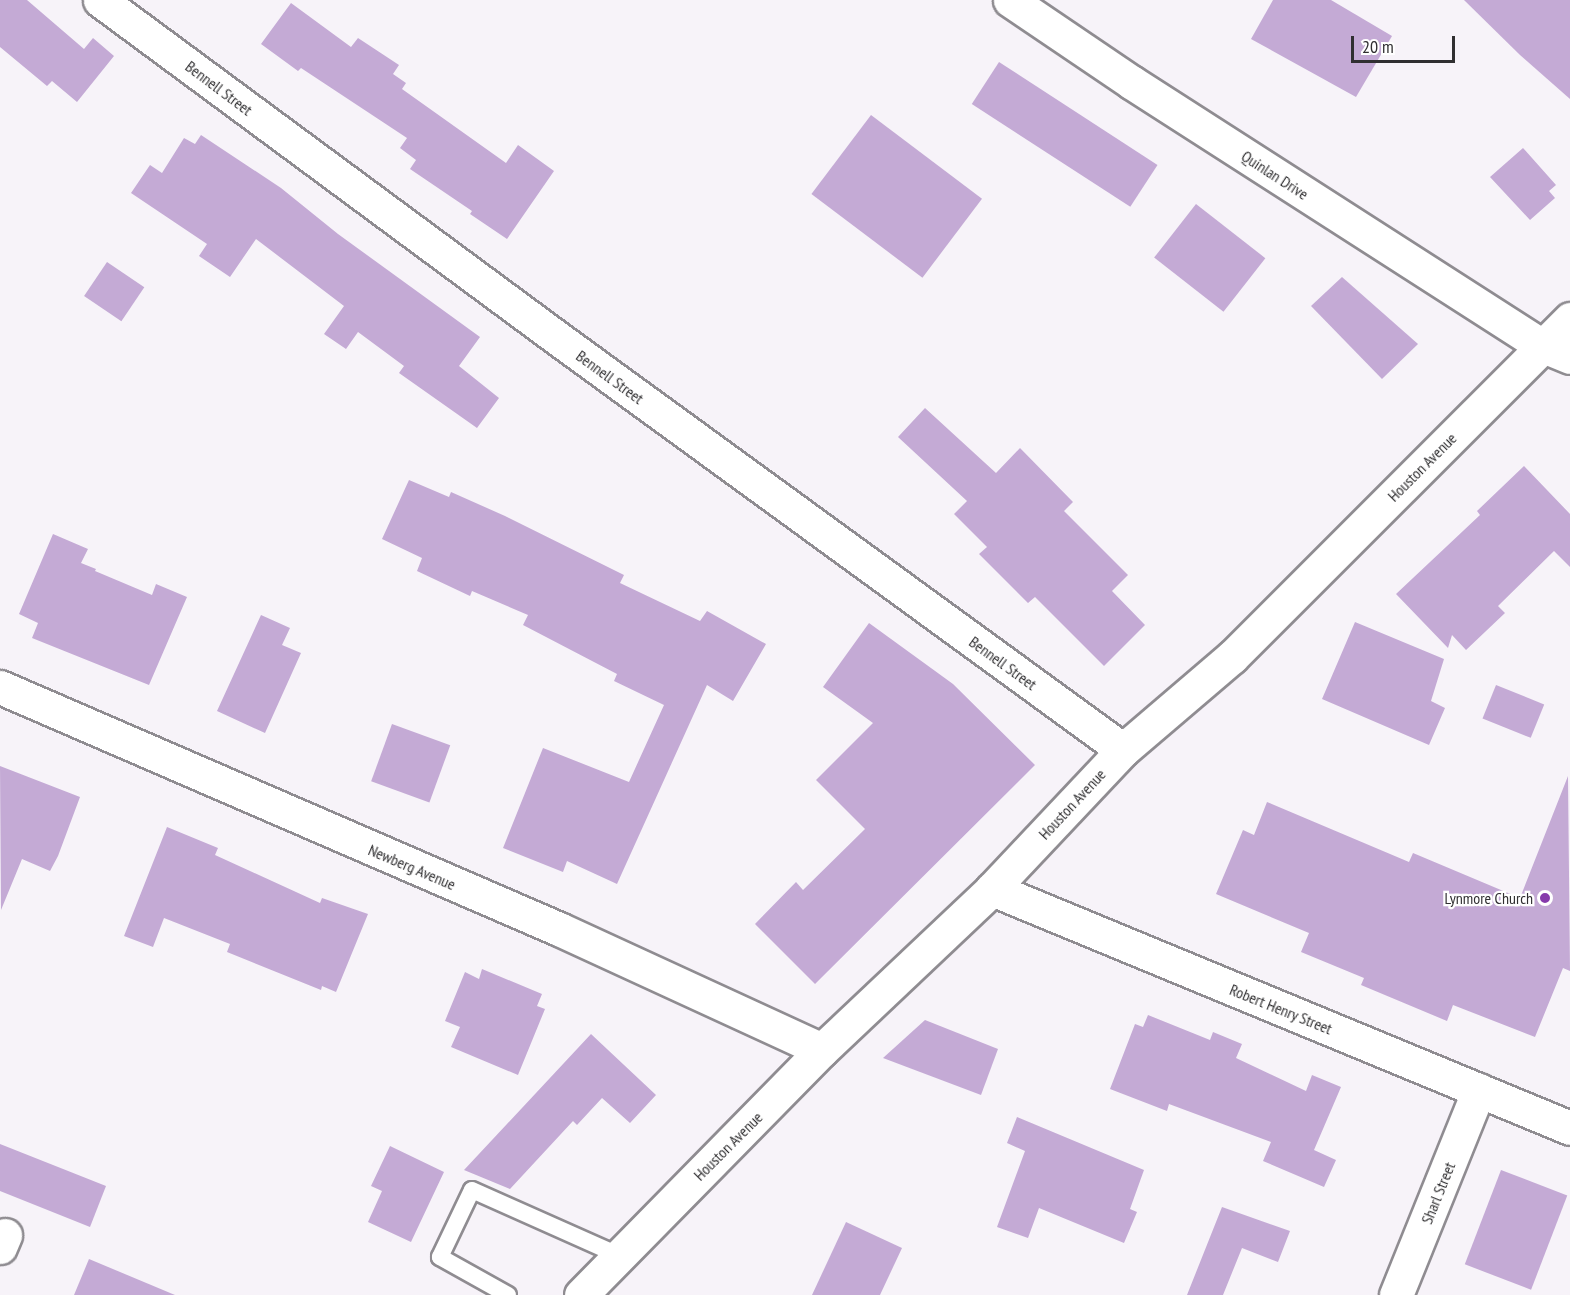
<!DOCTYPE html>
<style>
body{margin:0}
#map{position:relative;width:1570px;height:1295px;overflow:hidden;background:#f7f3f9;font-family:"PT Sans Narrow",sans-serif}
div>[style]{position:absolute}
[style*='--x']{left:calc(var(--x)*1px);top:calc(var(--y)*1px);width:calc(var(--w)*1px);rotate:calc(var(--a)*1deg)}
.building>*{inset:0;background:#c4aad5;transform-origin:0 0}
.roads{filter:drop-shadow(2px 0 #8f8c91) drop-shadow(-2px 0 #8f8c91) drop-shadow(0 2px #8f8c91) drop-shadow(0 -2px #8f8c91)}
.service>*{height:16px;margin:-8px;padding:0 8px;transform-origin:8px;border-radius:8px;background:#fff}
.minor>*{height:33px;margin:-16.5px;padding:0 16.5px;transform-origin:16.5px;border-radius:16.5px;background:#fff}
.tertiary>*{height:33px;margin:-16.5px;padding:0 16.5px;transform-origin:16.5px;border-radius:16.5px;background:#fff}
.dots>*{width:16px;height:16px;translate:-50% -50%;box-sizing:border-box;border:3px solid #fff;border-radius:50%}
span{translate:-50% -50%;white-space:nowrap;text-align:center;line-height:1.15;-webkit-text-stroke:4.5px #fff;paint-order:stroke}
.street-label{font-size:16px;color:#302f31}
.poi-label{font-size:16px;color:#302f31}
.right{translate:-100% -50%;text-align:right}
.scale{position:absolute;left:1351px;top:36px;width:104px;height:27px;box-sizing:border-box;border:3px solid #302f31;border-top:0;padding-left:8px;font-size:18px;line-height:21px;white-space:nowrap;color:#302f31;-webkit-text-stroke:4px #fff;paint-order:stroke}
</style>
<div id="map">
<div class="building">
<div style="clip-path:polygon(0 0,27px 0,84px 49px,93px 38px,114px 56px,77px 102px,52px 81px,47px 86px,0 47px)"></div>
<div style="clip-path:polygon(1273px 0,1331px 0,1392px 36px,1356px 97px,1251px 39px)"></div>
<div style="clip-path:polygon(1464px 0,1570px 0,1570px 99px,1520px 55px)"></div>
<div style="clip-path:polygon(291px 3px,351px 47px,358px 38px,399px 65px,393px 74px,406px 83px,402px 89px,506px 163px,518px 145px,554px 171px,507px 239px,470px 214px,472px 211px,410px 169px,416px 160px,400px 148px,407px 138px,301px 68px,298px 71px,261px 44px)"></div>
<div style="left:999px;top:62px;width:189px;height:50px;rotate:33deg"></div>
<div style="left:871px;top:115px;width:139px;height:99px;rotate:37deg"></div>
<div style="clip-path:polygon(201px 135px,281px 188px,338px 234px,480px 337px,459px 366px,499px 398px,477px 428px,399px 373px,404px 366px,358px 332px,346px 349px,324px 334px,344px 306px,256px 239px,230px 277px,199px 256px,207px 244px,131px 193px,150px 165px,162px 173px,184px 138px,195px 144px)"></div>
<div style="clip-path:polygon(1523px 148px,1556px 185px,1549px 191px,1555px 198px,1530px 220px,1490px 177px)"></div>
<div style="left:1196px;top:204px;width:88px;height:68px;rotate:38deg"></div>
<div style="left:107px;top:262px;width:45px;height:41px;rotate:34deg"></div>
<div style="clip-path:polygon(1342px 277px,1418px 344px,1382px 379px,1311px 306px)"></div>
<div style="clip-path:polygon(925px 408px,996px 473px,1020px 448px,1073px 502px,1064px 511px,1128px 575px,1112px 591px,1145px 625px,1104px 666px,1035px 597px,1028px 603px,979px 554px,987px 547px,954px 514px,967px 501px,898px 437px)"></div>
<div style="clip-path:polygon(1524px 466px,1570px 514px,1570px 567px,1554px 551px,1498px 606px,1505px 613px,1466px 650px,1452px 635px,1448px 648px,1396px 594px,1480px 515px,1477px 511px)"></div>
<div style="clip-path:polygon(409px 480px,449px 497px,451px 492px,505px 516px,624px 575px,620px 583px,700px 621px,707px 611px,766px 644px,733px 701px,707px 685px,617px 884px,567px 861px,563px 872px,503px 848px,543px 748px,629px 782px,664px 705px,614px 681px,617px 674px,523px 625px,528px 615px,472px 591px,470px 596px,417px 571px,422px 558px,382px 539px)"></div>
<div style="clip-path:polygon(53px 534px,88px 549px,81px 563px,96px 569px,95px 571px,152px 595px,156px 584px,187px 597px,149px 685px,32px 638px,38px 623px,19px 614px)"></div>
<div style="clip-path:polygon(261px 615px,290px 628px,282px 645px,301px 653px,265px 733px,217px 711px)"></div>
<div style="clip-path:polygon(1355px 622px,1444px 659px,1431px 701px,1445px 708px,1429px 745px,1322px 699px)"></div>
<div style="clip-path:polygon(869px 623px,953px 684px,1035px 765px,815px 984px,755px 924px,796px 882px,803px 890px,865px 829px,816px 780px,873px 723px,823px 687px)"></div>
<div style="left:1496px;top:685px;width:52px;height:36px;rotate:22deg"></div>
<div style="left:392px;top:724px;width:62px;height:61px;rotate:20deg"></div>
<div style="clip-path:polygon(0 766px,80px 797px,58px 856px,50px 871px,22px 859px,1px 910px)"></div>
<div style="clip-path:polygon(1568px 776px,1570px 971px,1563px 968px,1535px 1037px,1453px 1005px,1447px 1021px,1361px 985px,1364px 978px,1301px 952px,1309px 933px,1216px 894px,1243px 830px,1254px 835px,1267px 802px,1409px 862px,1413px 853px,1520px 898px)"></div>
<div style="clip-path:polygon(167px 827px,218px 848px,215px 855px,320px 903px,322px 898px,368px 914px,336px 992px,322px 986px,321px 990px,227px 952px,230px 944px,164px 918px,153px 947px,124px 936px)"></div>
<div style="clip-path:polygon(482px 969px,542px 994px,537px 1006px,545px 1009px,518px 1075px,451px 1047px,460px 1027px,445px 1021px,465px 972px,479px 979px)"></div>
<div style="clip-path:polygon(1148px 1015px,1210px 1040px,1213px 1032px,1242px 1044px,1236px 1058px,1306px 1091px,1312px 1075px,1341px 1087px,1314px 1150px,1336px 1160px,1324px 1187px,1263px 1161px,1271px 1142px,1169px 1104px,1167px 1111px,1110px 1089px,1135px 1024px,1143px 1027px)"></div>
<div style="clip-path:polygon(925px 1020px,998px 1049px,981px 1095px,883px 1058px)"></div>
<div style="clip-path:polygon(591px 1034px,656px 1095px,630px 1123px,602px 1098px,577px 1125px,573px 1121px,510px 1189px,464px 1170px)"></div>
<div style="clip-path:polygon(1017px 1117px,1144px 1170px,1130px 1209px,1137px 1212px,1124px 1243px,1039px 1208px,1028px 1238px,997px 1227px,1025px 1151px,1007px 1143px)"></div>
<div style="clip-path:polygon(0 1144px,106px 1186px,90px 1227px,0 1191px)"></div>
<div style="clip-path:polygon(390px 1146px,444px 1172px,411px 1242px,368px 1222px,382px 1191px,371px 1186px)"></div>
<div style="left:1501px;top:1170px;width:71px;height:101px;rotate:21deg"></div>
<div style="clip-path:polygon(1222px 1207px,1290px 1231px,1278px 1262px,1242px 1248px,1223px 1295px,1187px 1295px)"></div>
<div style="clip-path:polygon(846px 1222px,902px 1248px,880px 1295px,812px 1295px)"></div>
<div style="clip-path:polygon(89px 1259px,175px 1295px,74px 1295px)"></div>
</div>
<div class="roads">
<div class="service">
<div style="--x:508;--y:1295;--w:78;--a:-150.8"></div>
<div style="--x:440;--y:1257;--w:74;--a:-64.5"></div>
<div style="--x:472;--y:1190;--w:162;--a:24"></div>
</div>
<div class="minor">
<div style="--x:100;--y:0;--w:572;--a:36.47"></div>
<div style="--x:560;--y:340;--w:696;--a:36.06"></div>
<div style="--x:1010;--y:0;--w:146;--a:34.1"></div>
<div style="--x:1131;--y:82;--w:489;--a:32.7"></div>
<div style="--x:1543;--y:346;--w:29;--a:22"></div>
<div style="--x:992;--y:889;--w:625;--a:22.46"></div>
<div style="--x:0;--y:1247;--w:13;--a:-67"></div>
<div style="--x:1396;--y:1295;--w:221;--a:-68"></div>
</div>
<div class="tertiary">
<div style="--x:0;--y:687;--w:609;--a:23.41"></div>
<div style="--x:559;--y:929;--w:289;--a:24.7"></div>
<div style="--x:581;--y:1295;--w:344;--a:-45.5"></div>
<div style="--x:822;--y:1050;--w:234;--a:-43.4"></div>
<div style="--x:992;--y:889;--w:191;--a:-46.7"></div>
<div style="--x:1123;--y:750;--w:143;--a:-40.5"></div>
<div style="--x:1232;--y:657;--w:478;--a:-45"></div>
</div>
</div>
<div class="dots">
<div style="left:1545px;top:898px;background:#863aab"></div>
</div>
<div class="street-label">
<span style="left:219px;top:88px;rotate:37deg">Bennell Street</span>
<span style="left:1275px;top:175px;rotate:33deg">Quinlan Drive</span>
<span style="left:610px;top:377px;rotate:36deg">Bennell Street</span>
<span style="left:1422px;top:467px;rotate:-45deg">Houston Avenue</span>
<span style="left:1003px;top:663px;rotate:36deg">Bennell Street</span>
<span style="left:1072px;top:804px;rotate:-47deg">Houston Avenue</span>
<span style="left:412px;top:867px;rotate:23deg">Newberg Avenue</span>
<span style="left:1281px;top:1009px;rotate:22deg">Robert Henry Street</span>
<span style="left:728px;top:1146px;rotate:-45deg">Houston Avenue</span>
<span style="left:1438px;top:1193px;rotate:-68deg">Sharl Street</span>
</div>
<div class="poi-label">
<span class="right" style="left:1533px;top:898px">Lynmore Church</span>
</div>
<div class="scale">20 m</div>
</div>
